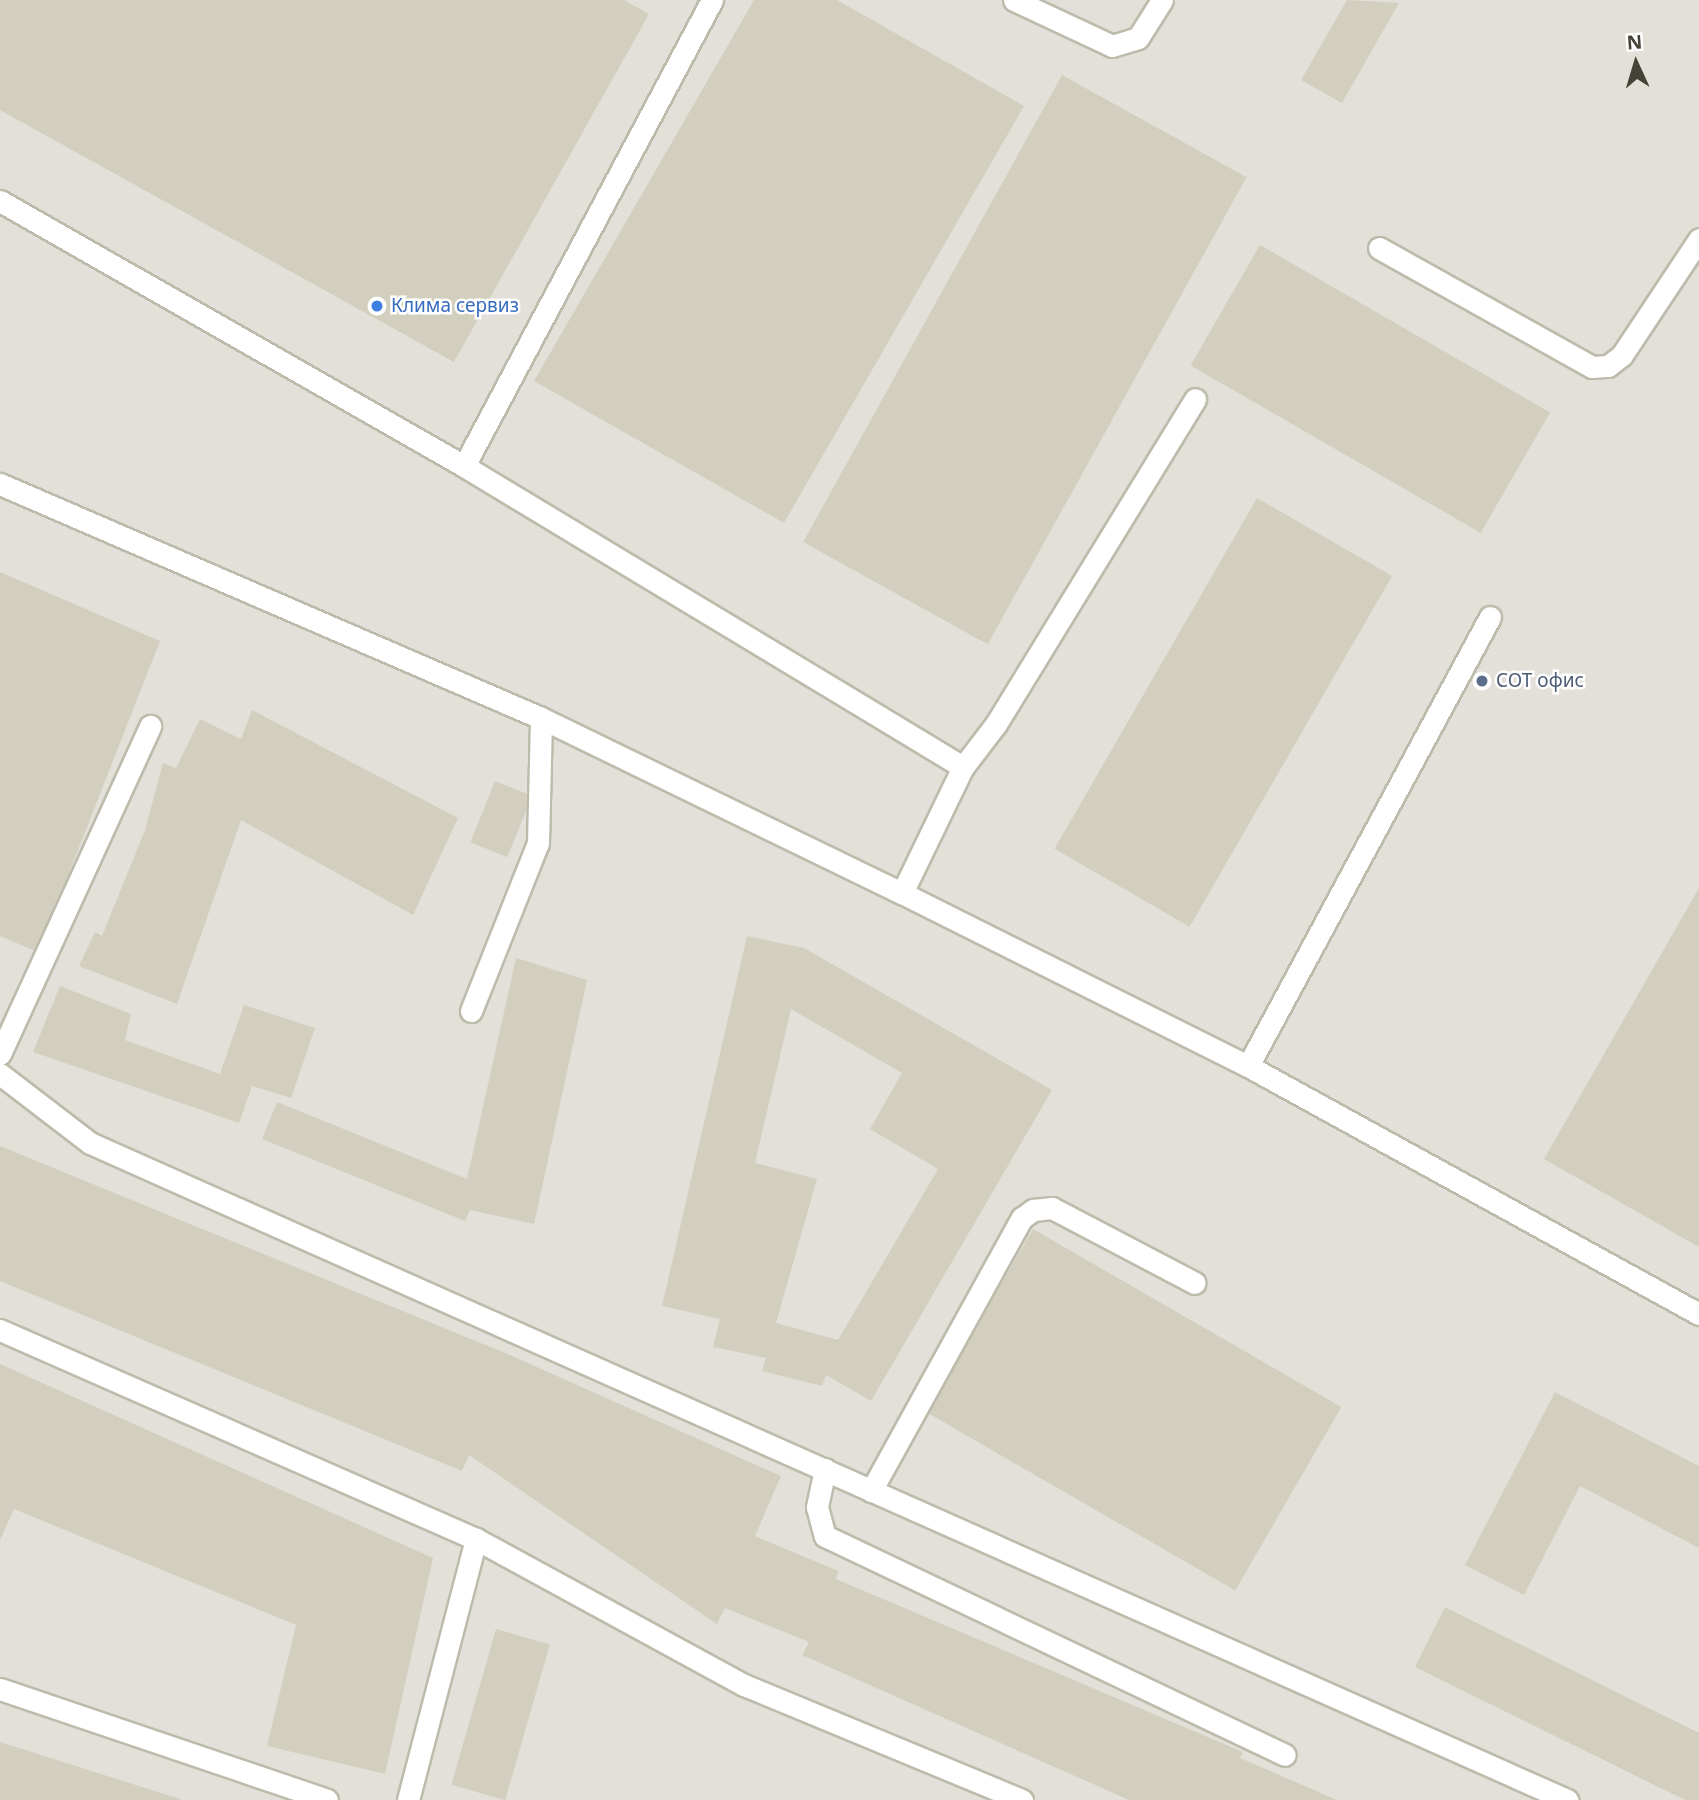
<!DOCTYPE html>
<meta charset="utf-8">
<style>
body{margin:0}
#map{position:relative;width:1699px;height:1800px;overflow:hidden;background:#f2f1e8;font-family:"Noto Sans",sans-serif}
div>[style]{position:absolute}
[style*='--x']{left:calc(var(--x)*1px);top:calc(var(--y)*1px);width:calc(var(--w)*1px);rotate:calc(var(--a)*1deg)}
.industrial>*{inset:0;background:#e2e0d9;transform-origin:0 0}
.building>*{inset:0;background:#d3cfbf;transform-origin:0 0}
.roads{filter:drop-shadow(2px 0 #bdbbab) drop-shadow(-2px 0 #bdbbab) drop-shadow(0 2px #bdbbab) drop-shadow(0 -2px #bdbbab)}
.lane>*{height:21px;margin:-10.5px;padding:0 10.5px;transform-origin:10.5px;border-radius:10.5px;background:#fff}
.dots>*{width:19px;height:19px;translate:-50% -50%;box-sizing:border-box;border:4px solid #fff;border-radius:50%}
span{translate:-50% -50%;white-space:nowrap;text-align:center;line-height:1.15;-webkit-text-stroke:5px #fff;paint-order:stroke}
.shop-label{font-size:19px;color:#366cbe}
.left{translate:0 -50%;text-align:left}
.service-label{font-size:19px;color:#4e5e75}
.north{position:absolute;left:1601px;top:28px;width:70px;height:70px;-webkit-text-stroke:5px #fff;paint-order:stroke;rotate:356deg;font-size:19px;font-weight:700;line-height:28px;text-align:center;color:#454337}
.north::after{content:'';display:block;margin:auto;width:24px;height:32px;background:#454337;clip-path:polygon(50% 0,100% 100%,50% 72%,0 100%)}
</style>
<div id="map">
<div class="industrial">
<div style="left:0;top:0;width:1699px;height:1800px"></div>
</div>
<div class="building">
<div style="clip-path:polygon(0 0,624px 0,649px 14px,454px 362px,0 110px)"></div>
<div style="clip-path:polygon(754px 0,837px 0,1024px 106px,784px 523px,534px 381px)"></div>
<div style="clip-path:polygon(1347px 0,1399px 3px,1342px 103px,1301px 80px)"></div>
<div style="left:1062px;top:75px;width:211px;height:534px;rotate:29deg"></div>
<div style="left:1260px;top:245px;width:335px;height:139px;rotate:30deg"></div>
<div style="left:1257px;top:498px;width:156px;height:405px;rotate:30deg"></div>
<div style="clip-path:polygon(0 572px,160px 641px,38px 952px,0 936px)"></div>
<div style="clip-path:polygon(252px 710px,458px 818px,413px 915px,241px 820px,177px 1004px,79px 966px,95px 932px,102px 936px,145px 830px,163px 763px,176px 768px,200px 719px,241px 739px)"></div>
<div style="left:495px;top:781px;width:40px;height:66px;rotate:22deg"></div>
<div style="clip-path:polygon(1699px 888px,1699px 1247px,1544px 1159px)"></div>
<div style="clip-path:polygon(evenodd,747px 936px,804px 948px,1052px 1090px,871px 1401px,826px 1375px,822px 1386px,762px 1371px,766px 1358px,713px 1347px,720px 1319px,662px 1306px,747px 936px,791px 1009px,902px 1073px,870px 1129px,938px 1169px,838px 1340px,776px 1323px,817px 1179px,755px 1163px,791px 1009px)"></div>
<div style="clip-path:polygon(516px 958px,587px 980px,534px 1224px,470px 1210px,465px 1221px,262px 1139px,277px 1102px,467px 1179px)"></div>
<div style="clip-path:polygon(60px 986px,131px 1014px,125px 1040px,220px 1074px,244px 1005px,315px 1028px,291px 1098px,252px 1086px,239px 1123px,33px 1052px)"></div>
<div style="clip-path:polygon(0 1146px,510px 1355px,781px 1476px,755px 1536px,838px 1571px,836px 1579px,1243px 1752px,1240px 1758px,1337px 1800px,1129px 1800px,802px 1655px,809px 1642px,725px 1608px,717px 1624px,469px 1455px,462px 1471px,0 1281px)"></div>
<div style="left:1033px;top:1229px;width:356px;height:212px;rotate:30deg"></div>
<div style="clip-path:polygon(0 1364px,433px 1558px,385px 1774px,267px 1746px,296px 1625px,14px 1509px,0 1540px)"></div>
<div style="clip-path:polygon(1555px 1392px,1699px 1466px,1699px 1548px,1580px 1486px,1524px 1595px,1465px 1565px)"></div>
<div style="clip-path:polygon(1445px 1607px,1699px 1733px,1699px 1800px,1685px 1800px,1415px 1667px)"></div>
<div style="left:496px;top:1629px;width:56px;height:162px;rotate:16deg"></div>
<div style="clip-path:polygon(0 1742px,180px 1799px,180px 1800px,0 1800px)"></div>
</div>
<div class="roads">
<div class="lane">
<div style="--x:1014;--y:0;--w:108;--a:25.1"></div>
<div style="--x:1112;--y:46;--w:27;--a:-17"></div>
<div style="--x:1138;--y:38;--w:45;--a:-57.7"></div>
<div style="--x:0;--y:201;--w:534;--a:29.73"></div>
<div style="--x:464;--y:466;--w:583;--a:31.1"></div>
<div style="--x:963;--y:767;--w:54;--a:-52.5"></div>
<div style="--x:996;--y:724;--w:381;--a:-58.5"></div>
<div style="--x:1379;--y:248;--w:244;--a:29.2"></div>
<div style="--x:1592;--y:367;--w:16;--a:-4"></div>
<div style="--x:1608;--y:366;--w:18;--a:-38"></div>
<div style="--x:1622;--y:355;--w:139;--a:-56.4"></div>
<div style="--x:464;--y:466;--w:528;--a:-61.98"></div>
<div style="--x:0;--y:484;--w:589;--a:23.39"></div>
<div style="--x:541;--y:718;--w:401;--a:25.9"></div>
<div style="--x:902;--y:893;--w:387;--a:26.6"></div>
<div style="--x:1248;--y:1066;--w:515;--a:28.81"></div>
<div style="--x:902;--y:893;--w:140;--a:-64.2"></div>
<div style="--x:471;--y:1011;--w:181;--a:-68.3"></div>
<div style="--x:538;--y:843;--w:125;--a:-88.6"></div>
<div style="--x:0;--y:1054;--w:361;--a:-65.4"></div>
<div style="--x:1248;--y:1066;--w:510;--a:-61.68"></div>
<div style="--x:0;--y:1074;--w:113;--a:37.5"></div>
<div style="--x:90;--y:1143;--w:1617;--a:23.98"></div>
<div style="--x:0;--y:1330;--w:520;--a:23.71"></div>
<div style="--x:476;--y:1539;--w:305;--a:28.6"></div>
<div style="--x:744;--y:1685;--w:301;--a:22.5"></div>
<div style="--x:825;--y:1469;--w:39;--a:102"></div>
<div style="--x:817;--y:1507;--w:30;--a:75"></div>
<div style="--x:825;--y:1536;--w:509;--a:25.46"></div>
<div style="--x:871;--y:1491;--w:312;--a:-61.1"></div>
<div style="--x:1022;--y:1218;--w:14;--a:-36"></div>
<div style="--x:1033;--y:1210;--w:19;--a:-6"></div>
<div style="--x:1052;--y:1208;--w:161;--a:27.7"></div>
<div style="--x:0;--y:1689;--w:345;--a:18.7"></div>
<div style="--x:408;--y:1800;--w:270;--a:-75.4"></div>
</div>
</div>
<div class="dots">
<div style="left:377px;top:306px;background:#3f7fe0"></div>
<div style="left:1482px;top:681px;background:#5c6f8a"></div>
</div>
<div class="shop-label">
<span class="left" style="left:391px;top:306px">Клима сервиз</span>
</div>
<div class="service-label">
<span class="left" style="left:1496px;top:681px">СОТ офис</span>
</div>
<div class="north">N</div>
</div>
